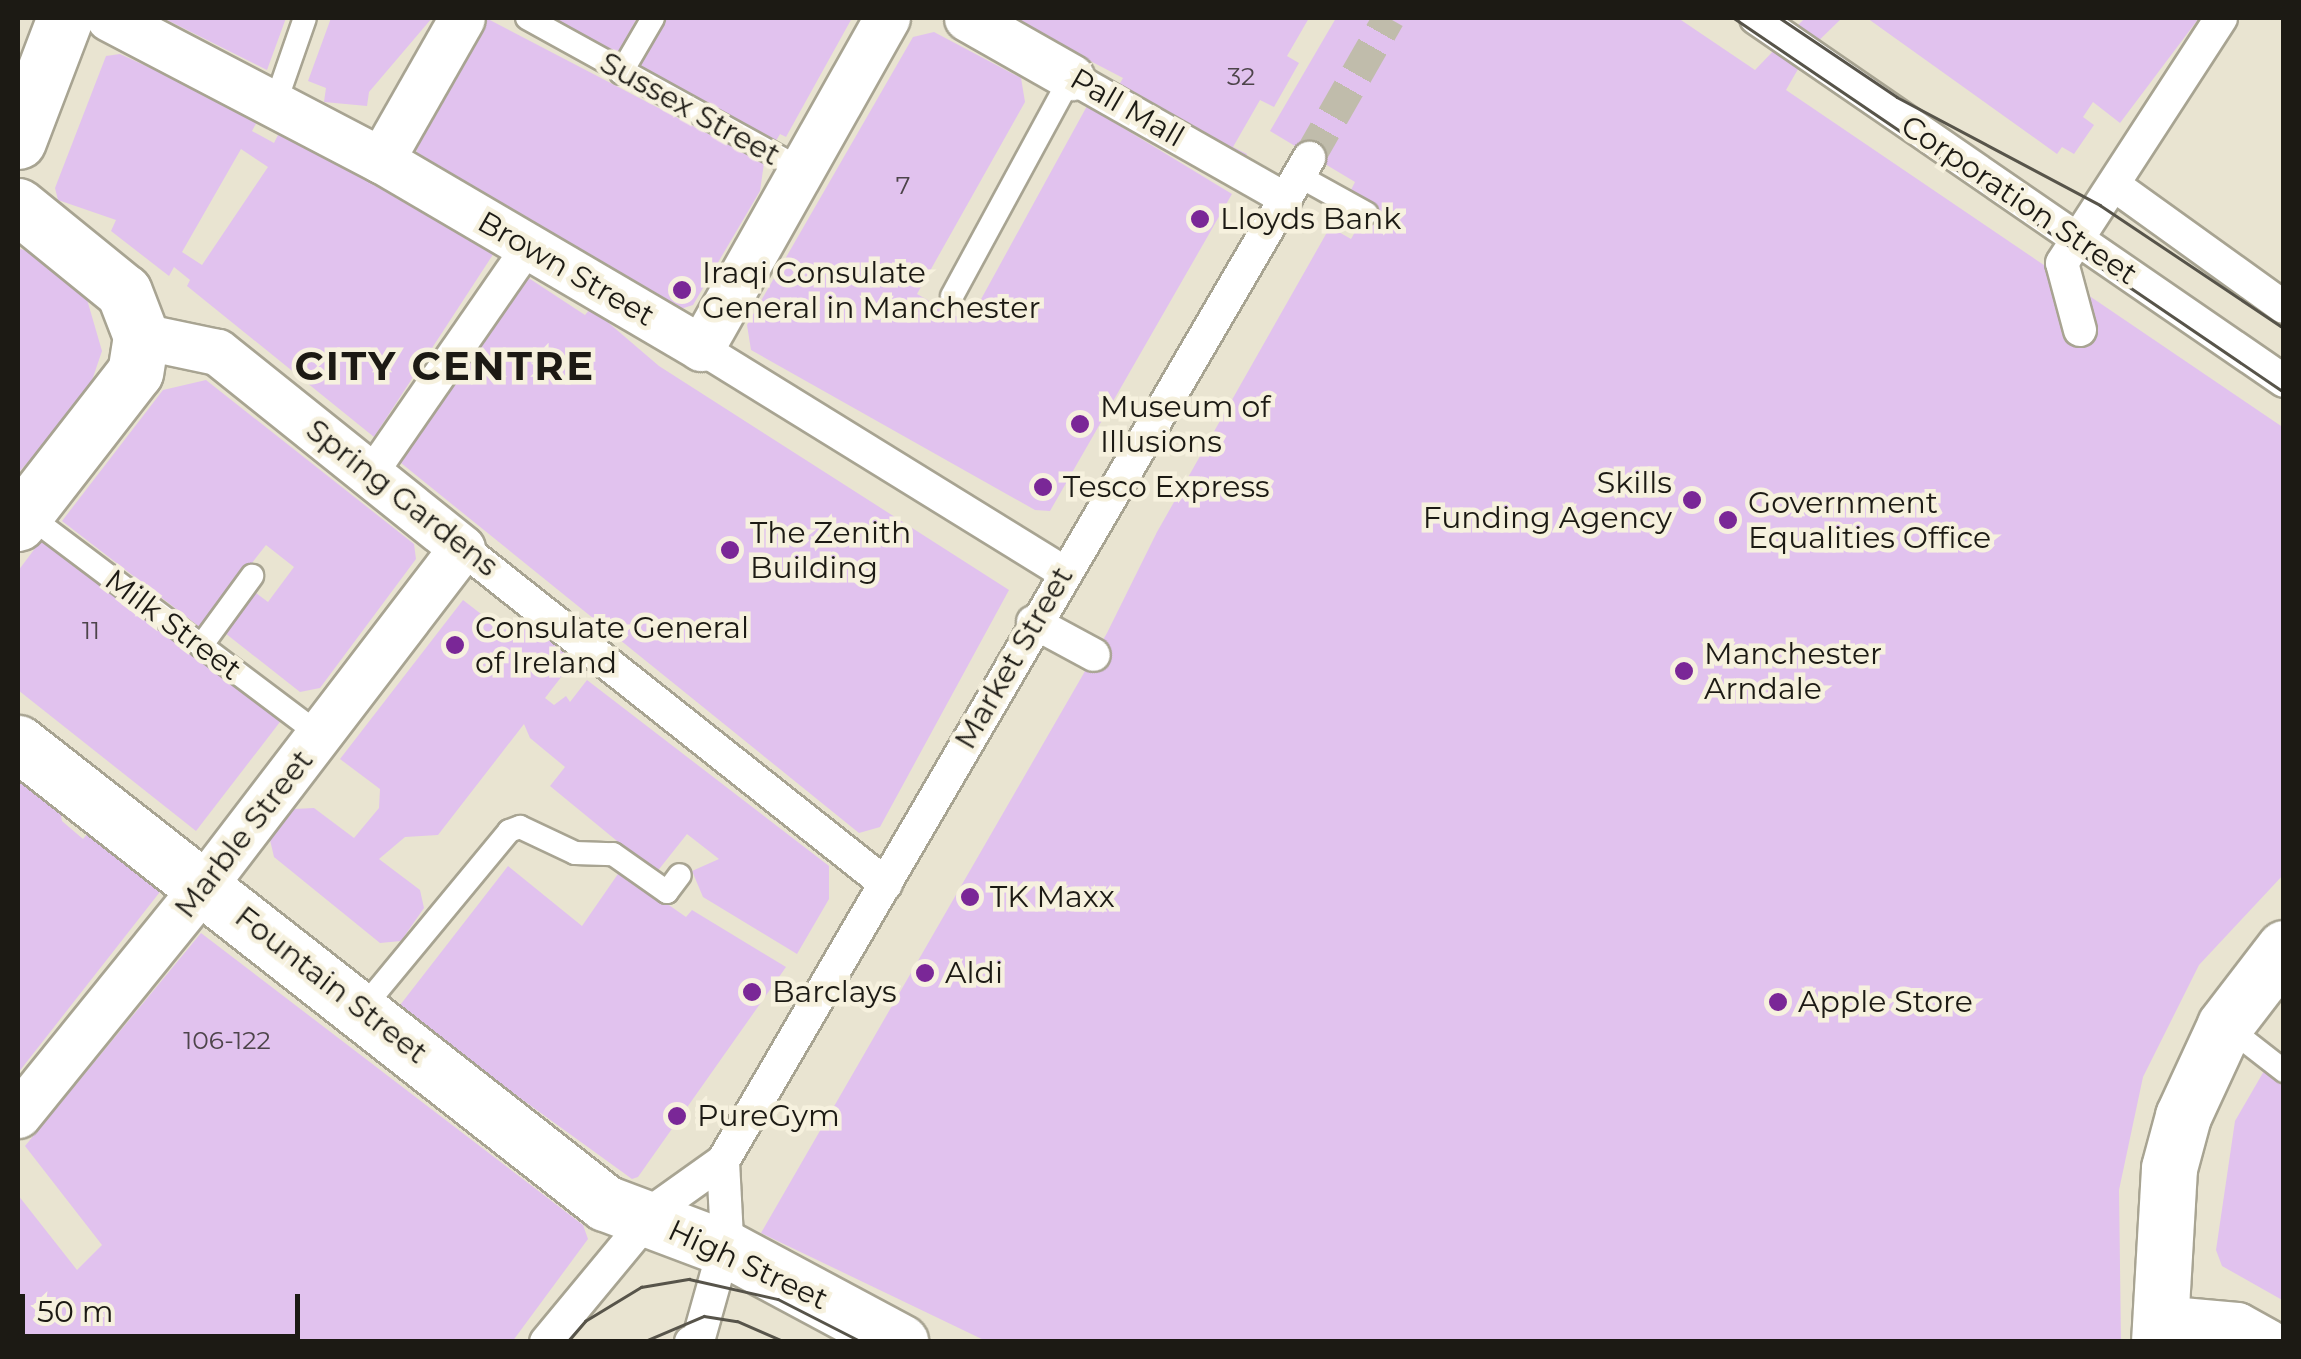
<!DOCTYPE html>
<style>
body{margin:0}
#map{position:relative;width:2301px;height:1359px;overflow:hidden;background:#e9e4d1;font-family:Montserrat,sans-serif}
div>[style]{position:absolute}
[style*='--x']{left:calc(var(--x)*1px);top:calc(var(--y)*1px);width:calc(var(--w)*1px);rotate:calc(var(--a)*1deg)}
.building>*{inset:0;background:#e1c2ee}
.pedestrian-tunnel>*{height:32px;margin-top:-16px;transform-origin:0;background:repeating-linear-gradient(90deg,#c0bcab 0 32px,transparent 0 48px)}
.roads{filter:drop-shadow(2px 0 #a8a492) drop-shadow(-2px 0 #a8a492) drop-shadow(0 2px #a8a492) drop-shadow(0 -2px #a8a492)}
.service>*{height:22px;margin:-11px;padding:0 11px;transform-origin:11px;border-radius:11px;background:#fff}
.pedestrian>*{height:32px;margin:-16px;padding:0 16px;transform-origin:16px;border-radius:16px;background:#fff}
.minor>*{height:45px;margin:-22.5px;padding:0 22.5px;transform-origin:22.5px;border-radius:22.5px;background:#fff}
.tertiary>*{height:55px;margin:-27.5px;padding:0 27.5px;transform-origin:27.5px;border-radius:27.5px;background:#fff}
.tram>*{height:2.5px;margin:-1.25px;padding:0 1.25px;transform-origin:1.25px;border-radius:1.25px;background:#57544a}
.dots>*{width:28px;height:28px;translate:-50% -50%;box-sizing:border-box;border:5px solid #f6f1de;border-radius:50%}
span{translate:-50% -50%;white-space:nowrap;text-align:center;line-height:1.15;-webkit-text-stroke:9px #f6f1de;paint-order:stroke}
.number-label{font-size:25px;color:#4d444a}
.number-label span{-webkit-text-stroke-width:0}
.street-label{font-size:30px;color:#1c1a14}
.poi-label{font-size:30px;color:#1c1a14}
.left{translate:0 -50%;text-align:left}
.right{translate:-100% -50%;text-align:right}
.district-label{font-size:40px;color:#1c1a14;font-weight:700;letter-spacing:2.5px}
.frame{position:absolute;inset:0;border:20px solid #1c1a14;pointer-events:none}
.scale{position:absolute;left:20px;top:1294px;width:280px;height:45px;box-sizing:border-box;border:5px solid #1c1a14;border-top:0;padding-left:12px;font-size:30px;line-height:35px;white-space:nowrap;color:#1c1a14;-webkit-text-stroke:8px #f6f1de;paint-order:stroke}
</style>
<div id="map">
<div class="building">
<div style="clip-path:polygon(163px 18px,286px 18px,267px 70px)"></div>
<div style="clip-path:polygon(331px 18px,432px 18px,369px 92px,367px 106px,324px 102px,326px 88px,308px 81px)"></div>
<div style="clip-path:polygon(486px 18px,764px 163px,760px 191px,693px 305px,677px 310px,417px 157px,416px 141px)"></div>
<div style="clip-path:polygon(547px 18px,637px 18px,616px 56px)"></div>
<div style="clip-path:polygon(666px 18px,852px 18px,786px 137px,780px 134px,774px 144px,637px 67px)"></div>
<div style="clip-path:polygon(1008px 18px,1309px 18px,1287px 56px,1299px 63px,1274px 107px,1260px 100px,1233px 147px,1247px 154px,1244px 160px,1115px 92px,1123px 78px)"></div>
<div style="clip-path:polygon(1336px 18px,1678px 18px,1755px 70px,1805px 18px,1842px 18px,1809px 50px,1786px 90px,2284px 428px,2284px 874px,2199px 965px,2143px 1077px,2119px 1190px,2121px 1342px,988px 1342px,761px 1233px,1107px 633px,1157px 532px,1330px 227px,1351px 239px,1372px 202px,1351px 190px,1355px 182px,1270px 131px)"></div>
<div style="clip-path:polygon(1867px 18px,2199px 18px,2120px 123px,2093px 102px,2083px 117px,2094px 125px,2074px 154px,2062px 147px,2057px 154px)"></div>
<div style="clip-path:polygon(934px 32px,1021px 78px,1025px 102px,917px 294px,968px 323px,1087px 106px,1232px 194px,1050px 511px,1035px 510px,751px 350px,747px 325px,913px 37px)"></div>
<div style="clip-path:polygon(evenodd,120px 54px,259px 118px,252px 131px,274px 143px,281px 129px,494px 253px,374px 437px,187px 286px,190px 280px,174px 267px,169px 276px,111px 231px,116px 220px,58px 200px,55px 188px,106px 56px,120px 54px,241px 149px,268px 167px,202px 265px,182px 252px,241px 149px)"></div>
<div style="clip-path:polygon(18px 248px,39px 255px,86px 296px,102px 351px,86px 398px,18px 473px)"></div>
<div style="clip-path:polygon(524px 275px,585px 315px,590px 309px,597px 313px,659px 366px,1009px 590px,880px 827px,859px 833px,396px 459px)"></div>
<div style="clip-path:polygon(206px 380px,414px 544px,416px 559px,320px 688px,300px 692px,225px 633px,256px 593px,268px 602px,294px 567px,266px 545px,201px 628px,62px 521px,163px 390px)"></div>
<div style="clip-path:polygon(42px 539px,283px 718px,196px 831px,18px 690px,18px 571px)"></div>
<div style="clip-path:polygon(463px 600px,503px 631px,514px 618px,529px 619px,571px 653px,572px 663px,545px 698px,554px 705px,566px 696px,570px 702px,587px 680px,829px 866px,829px 899px,797px 954px,703px 897px,692px 871px,719px 859px,687px 834px,656px 873px,550px 786px,565px 767px,530px 738px,524px 724px,438px 835px,405px 837px,379px 859px,420px 890px,424px 908px,401px 941px,380px 943px,274px 857px,270px 840px,294px 809px,314px 808px,354px 838px,379px 808px,380px 789px,340px 759px)"></div>
<div style="clip-path:polygon(18px 782px,59px 805px,62px 821px,83px 839px,89px 832px,163px 888px,18px 1073px)"></div>
<div style="clip-path:polygon(508px 866px,582px 926px,620px 871px,686px 917px,692px 910px,786px 967px,638px 1177px,632px 1179px,397px 1009px)"></div>
<div style="clip-path:polygon(201px 933px,583px 1225px,588px 1239px,512px 1342px,18px 1342px,18px 1195px,77px 1270px,102px 1245px,25px 1146px)"></div>
<div style="clip-path:polygon(2264px 1071px,2284px 1087px,2284px 1301px,2222px 1266px,2216px 1250px,2235px 1121px)"></div>
</div>
<div class="pedestrian-tunnel">
<div style="--x:1309;--y:158;--w:161;--a:-60.3"></div>
</div>
<div class="roads">
<div class="service">
<div style="--x:527;--y:18;--w:314;--a:28.9"></div>
<div style="--x:621;--y:73;--w:64;--a:-59.8"></div>
<div style="--x:275;--y:104;--w:91;--a:-70.8"></div>
<div style="--x:1299;--y:176;--w:77;--a:28.9"></div>
<div style="--x:952;--y:296;--w:249;--a:-61.5"></div>
<div style="--x:24;--y:512;--w:372;--a:37"></div>
<div style="--x:201;--y:646;--w:87;--a:-53.9"></div>
<div style="--x:362;--y:1009;--w:231;--a:-50.4"></div>
<div style="--x:509;--y:831;--w:12;--a:-20"></div>
<div style="--x:520;--y:827;--w:61;--a:25.3"></div>
<div style="--x:575;--y:853;--w:38;--a:2"></div>
<div style="--x:613;--y:854;--w:66;--a:35.1"></div>
<div style="--x:667;--y:892;--w:21;--a:-53"></div>
<div style="--x:2225;--y:1025;--w:75;--a:37.9"></div>
</div>
<div class="pedestrian">
<div style="--x:1756;--y:18;--w:641;--a:34.51"></div>
<div style="--x:1071;--y:77;--w:247;--a:29.6"></div>
<div style="--x:2114;--y:185;--w:209;--a:35.7"></div>
<div style="--x:2080;--y:330;--w:69;--a:-105"></div>
<div style="--x:2062;--y:263;--w:292;--a:-57"></div>
<div style="--x:701;--y:348;--w:427;--a:31.7"></div>
<div style="--x:371;--y:474;--w:276;--a:-55.3"></div>
<div style="--x:462;--y:548;--w:541;--a:38.4"></div>
<div style="--x:1033;--y:622;--w:69;--a:28.4"></div>
<div style="--x:546;--y:1342;--w:174;--a:-50.4"></div>
<div style="--x:657;--y:1208;--w:81;--a:-35.5"></div>
<div style="--x:723;--y:1161;--w:1162;--a:-59.7"></div>
<div style="--x:691;--y:1342;--w:7;--a:-8"></div>
<div style="--x:698;--y:1341;--w:107;--a:-74.3"></div>
<div style="--x:727;--y:1238;--w:77;--a:-93"></div>
</div>
<div class="minor">
<div style="--x:109;--y:18;--w:307;--a:27.6"></div>
<div style="--x:381;--y:160;--w:371;--a:30.4"></div>
<div style="--x:701;--y:348;--w:379;--a:-60.6"></div>
<div style="--x:967;--y:18;--w:120;--a:29.6"></div>
<div style="--x:381;--y:160;--w:163;--a:-60.3"></div>
<div style="--x:18;--y:1115;--w:296;--a:-51"></div>
<div style="--x:204;--y:885;--w:424;--a:-52.6"></div>
<div style="--x:462;--y:548;--w:314;--a:-141.3"></div>
<div style="--x:217;--y:352;--w:78;--a:-168.1"></div>
<div style="--x:2159;--y:1318;--w:78;--a:5.1"></div>
<div style="--x:2237;--y:1325;--w:35;--a:29"></div>
</div>
<div class="tertiary">
<div style="--x:18;--y:141;--w:132;--a:-69.1"></div>
<div style="--x:18;--y:206;--w:136;--a:39.1"></div>
<div style="--x:124;--y:292;--w:47;--a:68.9"></div>
<div style="--x:141;--y:336;--w:36;--a:99"></div>
<div style="--x:135;--y:372;--w:191;--a:127.8"></div>
<div style="--x:18;--y:743;--w:746;--a:38.08"></div>
<div style="--x:605;--y:1203;--w:128;--a:20.6"></div>
<div style="--x:725;--y:1248;--w:199;--a:28.2"></div>
<div style="--x:2159;--y:1342;--w:174;--a:-86.7"></div>
<div style="--x:2169;--y:1168;--w:54;--a:-74.9"></div>
<div style="--x:2183;--y:1116;--w:100;--a:-65.2"></div>
<div style="--x:2225;--y:1025;--w:97;--a:-52.5"></div>
</div>
</div>
<div class="tram">
<div style="--x:1734;--y:18;--w:665;--a:34.22"></div>
<div style="--x:1780;--y:18;--w:141;--a:34"></div>
<div style="--x:1897;--y:97;--w:230;--a:28"></div>
<div style="--x:2100;--y:205;--w:221;--a:33.8"></div>
<div style="--x:567;--y:1342;--w:28;--a:-49"></div>
<div style="--x:585;--y:1321;--w:66;--a:-31.3"></div>
<div style="--x:641;--y:1287;--w:49;--a:-9.5"></div>
<div style="--x:689;--y:1279;--w:91;--a:12.7"></div>
<div style="--x:778;--y:1299;--w:94;--a:27.1"></div>
<div style="--x:643;--y:1342;--w:66;--a:-23.1"></div>
<div style="--x:704;--y:1316;--w:33;--a:9"></div>
<div style="--x:737;--y:1321;--w:52;--a:23.6"></div>
</div>
<div class="dots">
<div style="left:1200px;top:219px;background:#7a2797"></div>
<div style="left:682px;top:290px;background:#7a2797"></div>
<div style="left:1080px;top:424px;background:#7a2797"></div>
<div style="left:1043px;top:487px;background:#7a2797"></div>
<div style="left:1692px;top:500px;background:#7a2797"></div>
<div style="left:1728px;top:520px;background:#7a2797"></div>
<div style="left:730px;top:550px;background:#7a2797"></div>
<div style="left:455px;top:645px;background:#7a2797"></div>
<div style="left:1684px;top:671px;background:#7a2797"></div>
<div style="left:970px;top:897px;background:#7a2797"></div>
<div style="left:925px;top:973px;background:#7a2797"></div>
<div style="left:752px;top:992px;background:#7a2797"></div>
<div style="left:1778px;top:1002px;background:#7a2797"></div>
<div style="left:677px;top:1116px;background:#7a2797"></div>
</div>
<div class="number-label">
<span style="left:1241px;top:76px">32</span>
<span style="left:903px;top:185px">7</span>
<span style="left:91px;top:630px">11</span>
<span style="left:227px;top:1040px">106-122</span>
</div>
<div class="street-label">
<span style="left:1127px;top:108px;rotate:30deg">Pall Mall</span>
<span style="left:690px;top:109px;rotate:29deg">Sussex Street</span>
<span style="left:2019px;top:200px;rotate:34deg">Corporation Street</span>
<span style="left:566px;top:269px;rotate:30deg">Brown Street</span>
<span style="left:402px;top:498px;rotate:38deg">Spring Gardens</span>
<span style="left:173px;top:625px;rotate:37deg">Milk Street</span>
<span style="left:1014px;top:658px;rotate:-60deg">Market Street</span>
<span style="left:244px;top:834px;rotate:-52deg">Marble Street</span>
<span style="left:331px;top:985px;rotate:38deg">Fountain Street</span>
<span style="left:748px;top:1265px;rotate:25deg">High Street</span>
</div>
<div class="poi-label">
<span class="left" style="left:1220px;top:219px">Lloyds Bank</span>
<span class="left" style="left:702px;top:290px">Iraqi Consulate<br>General in Manchester</span>
<span class="left" style="left:1100px;top:424px">Museum of<br>Illusions</span>
<span class="right" style="left:1672px;top:500px">Skills<br>Funding Agency</span>
<span class="left" style="left:1063px;top:487px">Tesco Express</span>
<span class="left" style="left:1748px;top:520px">Government<br>Equalities Office</span>
<span class="left" style="left:750px;top:550px">The Zenith<br>Building</span>
<span class="left" style="left:475px;top:645px">Consulate General<br>of Ireland</span>
<span class="left" style="left:1704px;top:671px">Manchester<br>Arndale</span>
<span class="left" style="left:990px;top:897px">TK Maxx</span>
<span class="left" style="left:945px;top:973px">Aldi</span>
<span class="left" style="left:772px;top:992px">Barclays</span>
<span class="left" style="left:1798px;top:1002px">Apple Store</span>
<span class="left" style="left:697px;top:1116px">PureGym</span>
</div>
<div class="district-label">
<span style="left:445px;top:366px">CITY CENTRE</span>
</div>
<div class="frame"></div>
<div class="scale">50 m</div>
</div>
